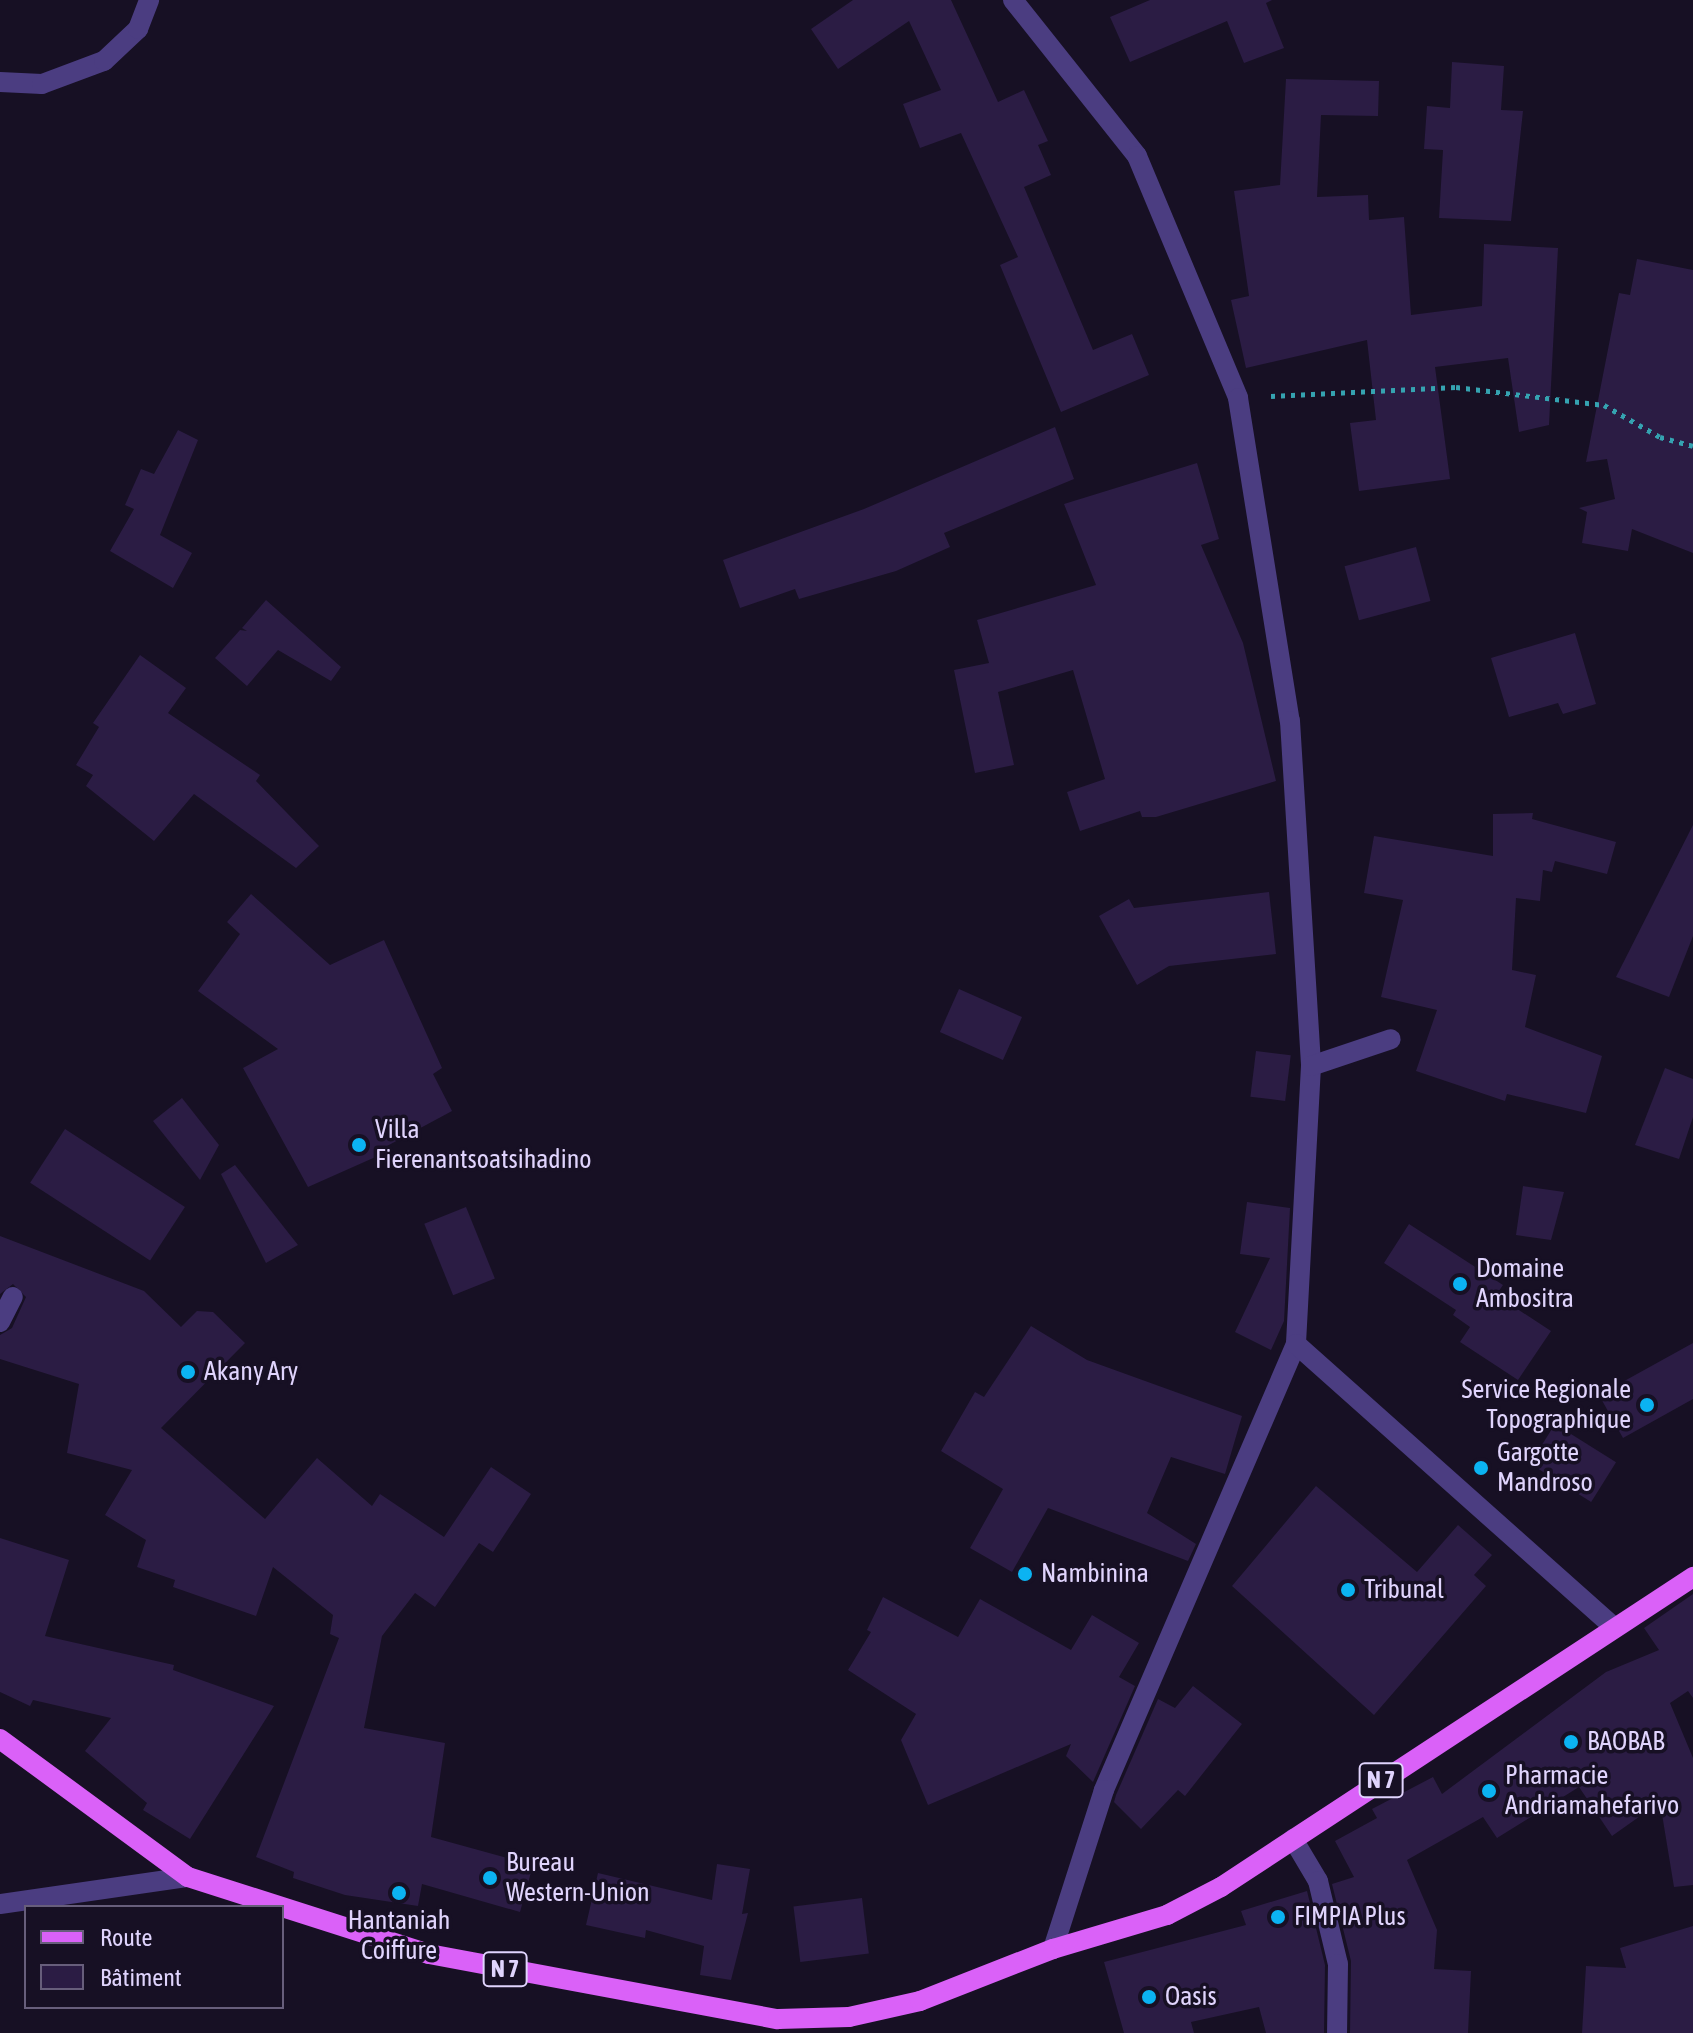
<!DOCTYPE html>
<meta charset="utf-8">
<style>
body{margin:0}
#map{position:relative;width:1693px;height:2033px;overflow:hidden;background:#171024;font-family:"Asap Condensed",sans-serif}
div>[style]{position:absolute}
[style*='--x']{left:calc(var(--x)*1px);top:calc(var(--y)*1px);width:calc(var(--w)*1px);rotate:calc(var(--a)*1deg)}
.building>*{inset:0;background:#2b1c44;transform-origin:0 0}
.path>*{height:5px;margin-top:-2.5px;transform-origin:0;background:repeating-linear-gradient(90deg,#35a3b1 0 4px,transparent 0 10px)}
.minor>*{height:20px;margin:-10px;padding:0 10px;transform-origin:10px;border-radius:10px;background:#4b3d81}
.major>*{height:20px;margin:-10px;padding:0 10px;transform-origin:10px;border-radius:10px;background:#da61f8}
.dots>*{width:22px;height:22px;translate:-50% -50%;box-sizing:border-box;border:4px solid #171024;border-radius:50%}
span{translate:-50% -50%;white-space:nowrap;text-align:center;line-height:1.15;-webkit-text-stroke:7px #171024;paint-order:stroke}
.shield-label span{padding:2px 6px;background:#171024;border:2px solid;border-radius:6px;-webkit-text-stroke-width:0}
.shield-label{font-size:24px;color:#e0d4fd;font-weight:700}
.poi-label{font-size:26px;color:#e0d4fd}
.left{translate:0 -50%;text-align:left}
.right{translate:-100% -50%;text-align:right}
.legend{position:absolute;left:24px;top:1905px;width:260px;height:104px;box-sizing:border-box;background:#171024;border:2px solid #675e7b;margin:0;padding:10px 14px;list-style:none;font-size:24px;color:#e0d4fd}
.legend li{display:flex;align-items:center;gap:16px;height:40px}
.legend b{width:40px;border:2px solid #675e7b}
</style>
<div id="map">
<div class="building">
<div style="clip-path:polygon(853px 0,951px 0,998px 102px,1024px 90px,1048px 141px,1038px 145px,1051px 175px,1024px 187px,1093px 350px,1132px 334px,1149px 375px,1061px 412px,1000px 265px,1018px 257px,961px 133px,920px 148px,903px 104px,941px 90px,909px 21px,838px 69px,811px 29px)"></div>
<div style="clip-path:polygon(1150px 0,1272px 0,1266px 3px,1284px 48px,1244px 63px,1227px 21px,1130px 62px,1110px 17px)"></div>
<div style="clip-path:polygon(1452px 62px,1504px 66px,1501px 110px,1523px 111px,1511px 221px,1439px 218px,1443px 150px,1424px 149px,1427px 106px,1450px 108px)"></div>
<div style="clip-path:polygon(1286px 79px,1379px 81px,1378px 116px,1321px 115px,1317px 197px,1368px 195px,1369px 220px,1404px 217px,1411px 315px,1482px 306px,1484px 244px,1558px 248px,1549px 425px,1519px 432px,1508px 358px,1435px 367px,1450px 479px,1359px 491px,1350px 423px,1376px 420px,1367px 340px,1246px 368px,1231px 300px,1249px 296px,1234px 191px,1280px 185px)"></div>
<div style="clip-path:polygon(1637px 259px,1693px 270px,1693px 553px,1632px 529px,1628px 551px,1582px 543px,1587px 512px,1579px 508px,1615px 499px,1607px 459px,1586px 462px,1619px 293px,1630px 295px)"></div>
<div style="clip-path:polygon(1055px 427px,1074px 479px,944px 533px,950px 547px,896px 571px,799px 599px,795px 589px,740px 608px,723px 560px,864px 509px)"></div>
<div style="clip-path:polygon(178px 430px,198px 440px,160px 535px,192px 553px,173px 588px,110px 551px,134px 509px,125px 505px,141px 469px,154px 474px)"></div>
<div style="clip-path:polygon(1197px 463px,1219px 539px,1201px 545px,1243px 643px,1276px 781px,1156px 817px,1142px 817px,1140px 811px,1080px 831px,1067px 792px,1105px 779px,1073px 670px,998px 692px,1014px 765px,975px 773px,954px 670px,989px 663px,977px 620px,1096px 585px,1064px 504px)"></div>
<div style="left:1416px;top:547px;width:56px;height:74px;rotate:75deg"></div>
<div style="clip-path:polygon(266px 600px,341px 667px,331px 681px,278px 650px,247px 686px,215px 658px,240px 630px,247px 631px,242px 628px)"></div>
<div style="clip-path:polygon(1575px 633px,1596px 704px,1563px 714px,1558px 703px,1509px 717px,1491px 658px)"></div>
<div style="clip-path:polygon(140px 655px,186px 688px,168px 713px,260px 775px,256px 781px,319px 846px,296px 868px,194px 794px,154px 841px,86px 786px,93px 775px,76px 765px,99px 727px,93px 723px)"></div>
<div style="clip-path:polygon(1533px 813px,1532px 819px,1616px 842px,1607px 874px,1555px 861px,1552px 872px,1543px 870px,1540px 901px,1516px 898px,1512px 970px,1536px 975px,1525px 1027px,1602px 1056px,1586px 1113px,1507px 1094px,1505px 1101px,1416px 1071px,1437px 1010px,1381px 997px,1403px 900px,1364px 893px,1374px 836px,1493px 856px,1493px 814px)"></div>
<div style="clip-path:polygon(1693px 825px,1693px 936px,1669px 997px,1616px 977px)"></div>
<div style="clip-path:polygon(1269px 892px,1276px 954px,1169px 966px,1137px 985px,1099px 916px,1129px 899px,1134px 908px)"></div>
<div style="clip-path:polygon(251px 894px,330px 965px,384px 940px,442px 1068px,433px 1074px,452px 1111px,387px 1146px,389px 1151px,308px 1187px,243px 1068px,278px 1049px,198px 991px,240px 934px,227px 922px)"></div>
<div style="left:959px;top:989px;width:69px;height:47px;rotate:24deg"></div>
<div style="left:1256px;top:1051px;width:35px;height:46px;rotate:7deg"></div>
<div style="clip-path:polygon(1665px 1068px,1693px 1079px,1693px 1117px,1679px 1159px,1635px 1145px)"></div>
<div style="clip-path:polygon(182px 1098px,219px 1145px,200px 1180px,153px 1121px)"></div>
<div style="left:65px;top:1129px;width:143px;height:64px;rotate:33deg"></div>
<div style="clip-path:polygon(235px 1165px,298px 1245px,266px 1263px,221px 1174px)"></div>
<div style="clip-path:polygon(1523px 1186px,1564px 1192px,1551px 1240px,1516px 1235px)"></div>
<div style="clip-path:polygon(1247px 1202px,1290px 1208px,1284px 1321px,1271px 1350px,1235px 1332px,1270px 1258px,1240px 1254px)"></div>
<div style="left:466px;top:1207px;width:77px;height:45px;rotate:68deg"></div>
<div style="clip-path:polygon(1409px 1224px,1503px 1285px,1496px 1295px,1551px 1331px,1518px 1380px,1460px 1342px,1470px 1327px,1453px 1315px,1456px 1310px,1384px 1263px)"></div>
<div style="clip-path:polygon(0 1236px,144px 1291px,181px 1327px,197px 1311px,213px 1312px,245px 1343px,161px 1428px,265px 1519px,317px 1458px,372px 1506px,380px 1494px,444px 1537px,491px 1467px,531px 1494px,493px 1552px,479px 1543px,435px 1607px,415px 1593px,382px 1636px,364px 1728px,445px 1743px,431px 1837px,533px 1865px,520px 1912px,422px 1884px,418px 1906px,345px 1895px,293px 1878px,294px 1872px,256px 1857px,339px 1638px,330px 1634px,333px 1615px,273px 1567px,256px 1616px,173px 1587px,175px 1580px,137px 1567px,146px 1540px,105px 1515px,132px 1470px,67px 1453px,79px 1384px,0 1359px,0 1335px,12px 1328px,26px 1297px,13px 1284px,0 1294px)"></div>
<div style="clip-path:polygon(1031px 1326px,1087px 1360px,1242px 1416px,1225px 1474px,1171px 1457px,1147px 1513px,1196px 1544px,1188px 1561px,1048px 1508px,1012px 1572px,970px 1548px,1003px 1489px,941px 1451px,975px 1392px,984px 1397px)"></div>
<div style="clip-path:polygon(1693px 1343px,1693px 1399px,1623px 1438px,1599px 1395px)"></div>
<div style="left:1555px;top:1424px;width:72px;height:47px;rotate:32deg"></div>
<div style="clip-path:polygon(1316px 1486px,1417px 1572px,1458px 1525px,1492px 1555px,1474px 1575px,1486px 1586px,1374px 1715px,1232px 1586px)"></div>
<div style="clip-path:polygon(0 1538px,69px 1560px,45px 1636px,174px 1665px,173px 1670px,274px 1706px,190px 1839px,143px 1810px,147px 1803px,85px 1751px,111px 1718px,33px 1700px,30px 1706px,0 1692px)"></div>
<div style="clip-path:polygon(1693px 1594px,1693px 1698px,1688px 1691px,1670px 1703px,1693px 1758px,1693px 1885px,1674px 1887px,1660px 1802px,1612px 1836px,1579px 1787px,1497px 1838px,1483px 1817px,1407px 1860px,1437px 1930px,1434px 1969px,1471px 1971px,1468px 2033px,1350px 2033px,1351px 1961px,1332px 1884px,1354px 1877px,1335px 1841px,1377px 1818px,1372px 1809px,1433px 1777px,1442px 1794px,1606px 1672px,1659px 1650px,1644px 1628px)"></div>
<div style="clip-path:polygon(883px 1597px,958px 1637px,980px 1599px,1071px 1650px,1092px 1615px,1139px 1643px,1119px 1677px,1135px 1686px,1093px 1782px,1066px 1756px,1071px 1744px,928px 1805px,901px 1740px,916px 1714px,848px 1670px,871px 1632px,867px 1630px)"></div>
<div style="clip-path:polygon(1193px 1686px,1242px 1724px,1185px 1796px,1178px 1790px,1141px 1829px,1114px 1802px,1116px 1795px,1158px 1699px,1175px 1708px)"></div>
<div style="clip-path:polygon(717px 1864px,750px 1869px,742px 1914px,748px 1913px,731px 1980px,700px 1975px,704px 1946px,646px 1930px,645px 1938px,586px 1925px,598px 1873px,712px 1900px)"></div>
<div style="clip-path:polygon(1307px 1891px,1325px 1965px,1324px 2033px,1266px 2033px,1259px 2007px,1191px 2022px,1194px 2033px,1124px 2033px,1104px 1962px,1246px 1925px,1241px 1911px)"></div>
<div style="left:862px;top:1898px;width:56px;height:69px;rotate:83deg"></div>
<div style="clip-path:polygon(1693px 1926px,1693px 2033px,1582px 2033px,1586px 1966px,1626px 1968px,1620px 1948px)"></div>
</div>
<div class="path">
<div style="--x:1271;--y:396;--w:185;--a:-2.8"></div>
<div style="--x:1456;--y:387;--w:149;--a:6.9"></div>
<div style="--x:1604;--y:405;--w:64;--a:29.7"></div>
<div style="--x:1660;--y:437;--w:34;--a:15"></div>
</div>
<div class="minor">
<div style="--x:1013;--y:0;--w:199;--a:51.5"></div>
<div style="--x:1137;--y:156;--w:262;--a:67.3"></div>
<div style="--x:1238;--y:398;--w:327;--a:80.9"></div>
<div style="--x:1290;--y:721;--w:346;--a:86.5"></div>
<div style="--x:1311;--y:1066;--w:278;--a:93.1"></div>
<div style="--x:1296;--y:1344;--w:486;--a:113.3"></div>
<div style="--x:1104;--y:1790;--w:167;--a:107.8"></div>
<div style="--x:0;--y:82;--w:42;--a:2.7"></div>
<div style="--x:42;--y:84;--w:66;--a:-20.4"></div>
<div style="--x:104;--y:61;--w:47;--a:-43.3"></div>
<div style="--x:138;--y:29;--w:31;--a:-69"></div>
<div style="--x:1311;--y:1066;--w:84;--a:-18.6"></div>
<div style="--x:0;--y:1322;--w:28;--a:-63"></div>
<div style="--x:1296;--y:1344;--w:424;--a:41.7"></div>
<div style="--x:1293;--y:1839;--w:49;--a:59.2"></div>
<div style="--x:1318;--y:1881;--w:85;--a:76.5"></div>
<div style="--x:1338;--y:1964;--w:69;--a:90.8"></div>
<div style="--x:0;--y:1904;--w:190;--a:-8.2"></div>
</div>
<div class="major">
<div style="--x:0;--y:1739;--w:233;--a:36.3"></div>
<div style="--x:188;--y:1877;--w:253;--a:17.7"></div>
<div style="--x:429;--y:1954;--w:355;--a:10.6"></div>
<div style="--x:778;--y:2019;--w:71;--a:-1.6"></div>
<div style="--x:849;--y:2017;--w:73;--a:-12.7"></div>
<div style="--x:920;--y:2001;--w:143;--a:-21.4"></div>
<div style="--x:1053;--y:1949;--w:119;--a:-16.6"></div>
<div style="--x:1167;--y:1915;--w:61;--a:-27.4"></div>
<div style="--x:1221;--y:1887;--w:565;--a:-33.3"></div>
</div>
<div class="dots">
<div style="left:359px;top:1145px;background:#0bb3f2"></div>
<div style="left:1460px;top:1284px;background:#0bb3f2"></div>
<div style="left:188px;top:1372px;background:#0bb3f2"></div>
<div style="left:1647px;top:1405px;background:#0bb3f2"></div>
<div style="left:1481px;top:1468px;background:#0bb3f2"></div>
<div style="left:1025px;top:1574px;background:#0bb3f2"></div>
<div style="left:1348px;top:1590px;background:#0bb3f2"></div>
<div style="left:1571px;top:1742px;background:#0bb3f2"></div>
<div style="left:1489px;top:1791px;background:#0bb3f2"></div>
<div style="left:490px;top:1878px;background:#0bb3f2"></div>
<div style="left:399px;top:1893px;background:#0bb3f2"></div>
<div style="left:1278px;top:1917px;background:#0bb3f2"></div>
<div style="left:1149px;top:1997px;background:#0bb3f2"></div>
</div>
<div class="shield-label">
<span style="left:1381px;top:1780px">N 7</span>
<span style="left:505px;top:1969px">N 7</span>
</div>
<div class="poi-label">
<span class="left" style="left:375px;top:1145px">Villa<br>Fierenantsoatsihadino</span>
<span class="left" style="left:1476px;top:1284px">Domaine<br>Ambositra</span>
<span class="left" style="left:204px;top:1372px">Akany Ary</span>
<span class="right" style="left:1631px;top:1405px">Service Regionale<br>Topographique</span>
<span class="left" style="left:1497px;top:1468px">Gargotte<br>Mandroso</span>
<span class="left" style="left:1041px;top:1574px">Nambinina</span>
<span class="left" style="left:1364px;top:1590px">Tribunal</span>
<span class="left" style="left:1587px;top:1742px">BAOBAB</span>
<span class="left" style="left:1505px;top:1791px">Pharmacie<br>Andriamahefarivo</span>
<span class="left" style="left:506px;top:1878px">Bureau<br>Western-Union</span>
<span class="left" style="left:1294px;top:1917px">FIMPIA Plus</span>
<span style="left:399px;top:1936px">Hantaniah<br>Coiffure</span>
<span class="left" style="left:1165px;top:1997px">Oasis</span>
</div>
<ul class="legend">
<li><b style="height:10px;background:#da61f8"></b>Route</li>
<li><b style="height:22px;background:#2b1c44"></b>Bâtiment</li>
</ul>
</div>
